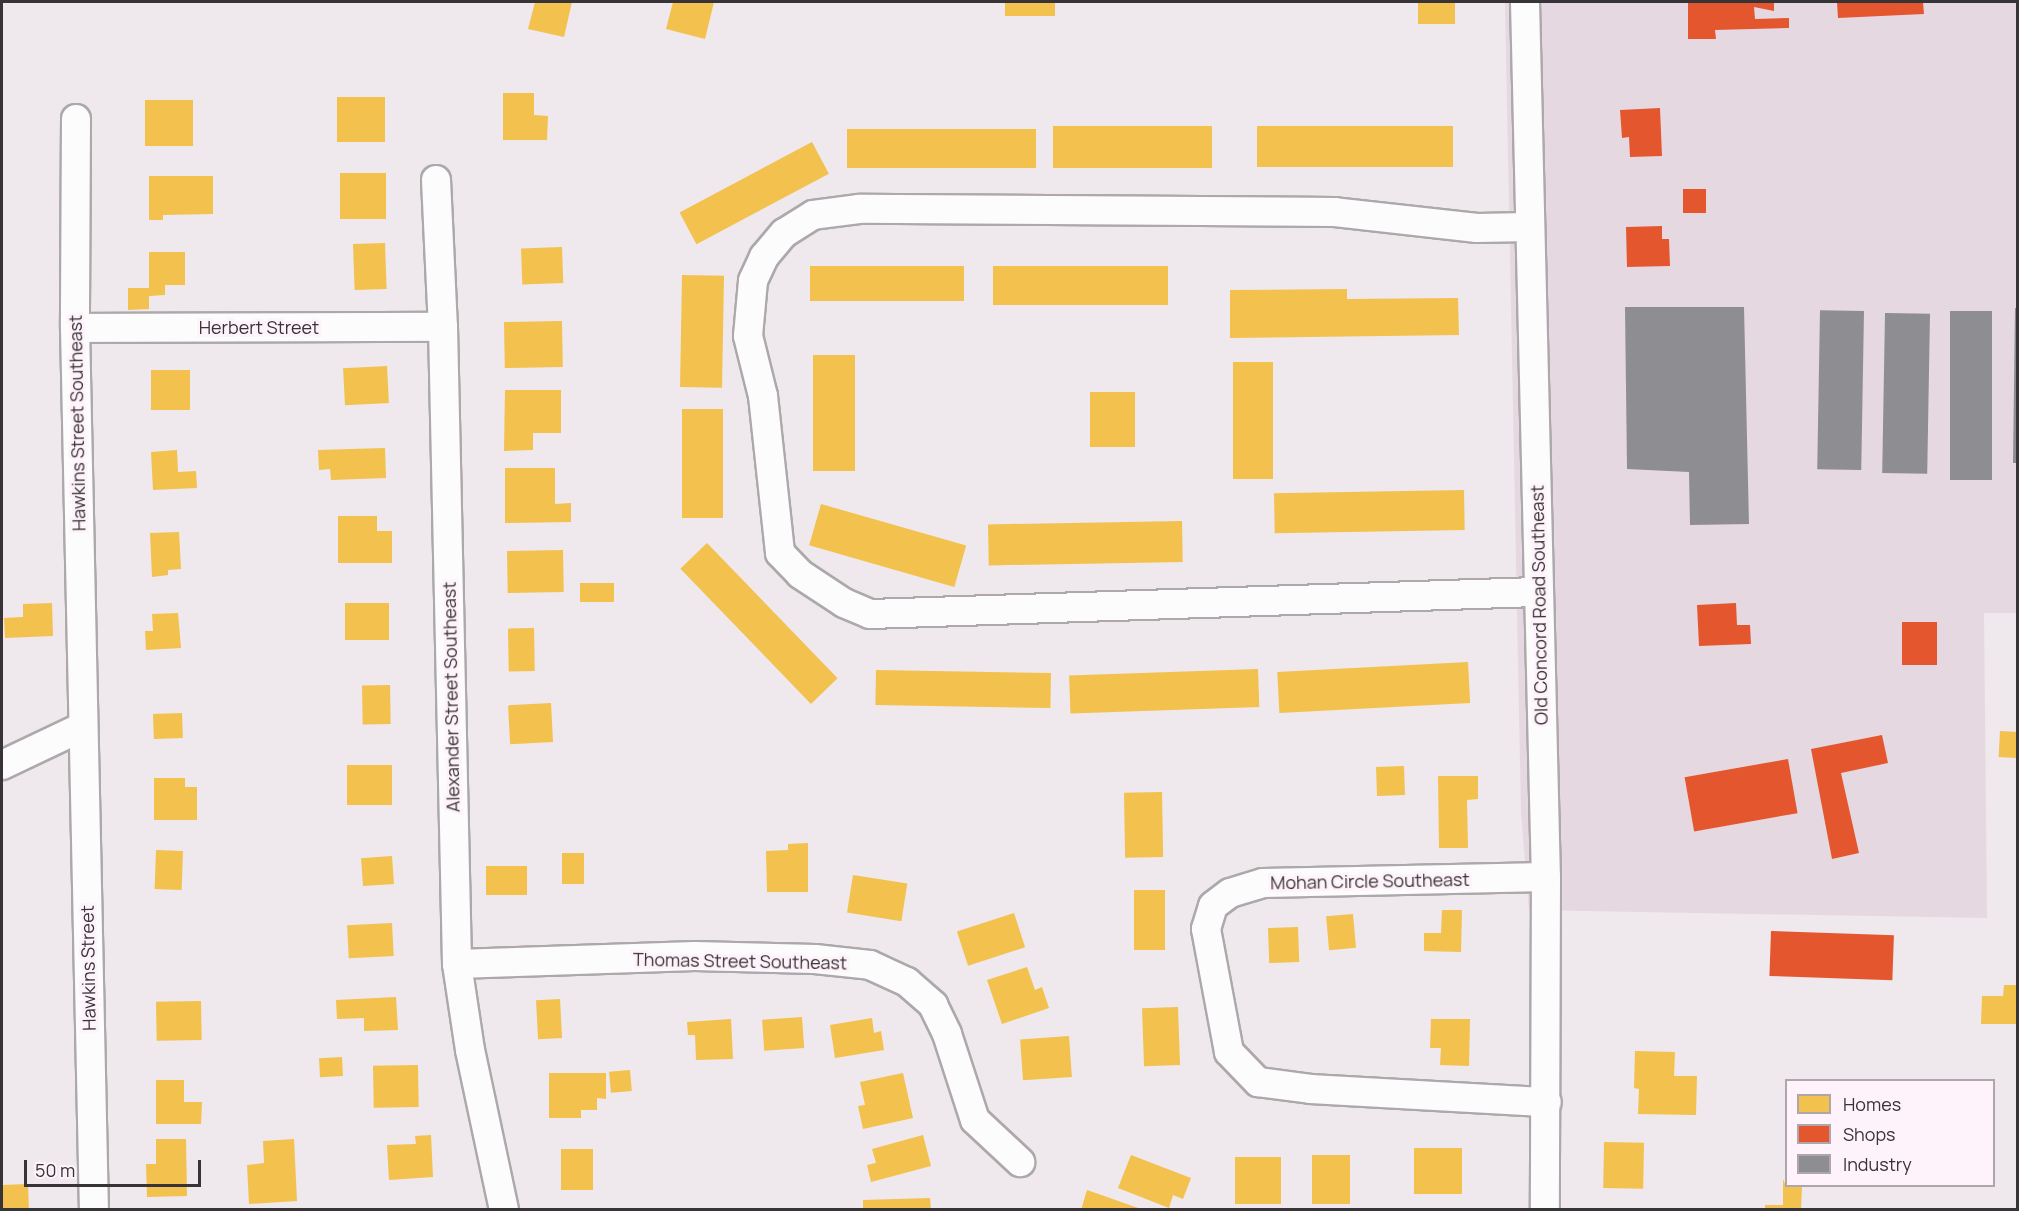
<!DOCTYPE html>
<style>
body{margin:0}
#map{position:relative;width:2019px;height:1211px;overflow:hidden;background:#efe8ec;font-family:Manrope,sans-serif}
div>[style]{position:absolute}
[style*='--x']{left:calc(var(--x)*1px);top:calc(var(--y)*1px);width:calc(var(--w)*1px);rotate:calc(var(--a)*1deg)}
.built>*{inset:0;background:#e6d8e0}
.homes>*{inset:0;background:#f2c14e;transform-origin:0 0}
.shops>*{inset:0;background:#e4572e;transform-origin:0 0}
.industry>*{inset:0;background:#8d8d92;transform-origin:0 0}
.roads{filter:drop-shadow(2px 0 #ada8ab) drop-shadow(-2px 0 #ada8ab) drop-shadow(0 2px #ada8ab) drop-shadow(0 -2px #ada8ab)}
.minor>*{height:28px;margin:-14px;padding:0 14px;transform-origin:14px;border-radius:14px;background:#fdfcfc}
span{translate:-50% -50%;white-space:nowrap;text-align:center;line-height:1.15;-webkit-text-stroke:6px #fef3fa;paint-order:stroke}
.street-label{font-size:18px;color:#383336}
.frame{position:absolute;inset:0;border:3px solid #383336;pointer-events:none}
.legend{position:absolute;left:1785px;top:1079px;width:210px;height:108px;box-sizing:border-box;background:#fef3fa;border:2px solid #afa6ac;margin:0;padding:8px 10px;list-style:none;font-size:18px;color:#383336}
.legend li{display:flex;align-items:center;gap:12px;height:30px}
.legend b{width:30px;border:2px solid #afa6ac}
.scale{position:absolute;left:24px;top:1160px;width:177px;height:27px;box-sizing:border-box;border:3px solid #383336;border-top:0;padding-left:8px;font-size:18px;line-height:21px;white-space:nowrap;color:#383336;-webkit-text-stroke:4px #fef3fa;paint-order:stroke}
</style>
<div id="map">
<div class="built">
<div style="clip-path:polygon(1505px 2px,2017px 2px,2018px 613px,1984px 613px,1987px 918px,1529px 910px,1521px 812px)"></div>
</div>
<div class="homes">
<div style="clip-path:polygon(535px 2px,572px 2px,564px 37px,528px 29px)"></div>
<div style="clip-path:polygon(673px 2px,714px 2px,705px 39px,666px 29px)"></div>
<div style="left:1005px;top:2px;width:50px;height:14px"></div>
<div style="left:1418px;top:2px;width:37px;height:22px"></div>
<div style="clip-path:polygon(503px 93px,534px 93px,534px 115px,548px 116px,547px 140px,503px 140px)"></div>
<div style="left:337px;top:97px;width:48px;height:45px"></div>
<div style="left:145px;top:100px;width:48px;height:46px"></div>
<div style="left:1053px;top:126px;width:159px;height:42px"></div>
<div style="left:1257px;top:126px;width:196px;height:41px"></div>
<div style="left:1036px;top:129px;width:39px;height:189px;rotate:90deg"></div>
<div style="left:812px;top:142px;width:36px;height:150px;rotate:62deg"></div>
<div style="left:340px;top:173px;width:46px;height:46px"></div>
<div style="clip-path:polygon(149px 176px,213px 176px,213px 214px,163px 215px,163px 220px,149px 220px)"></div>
<div style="left:385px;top:243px;width:46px;height:32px;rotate:88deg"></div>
<div style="left:562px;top:247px;width:36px;height:41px;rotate:88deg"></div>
<div style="clip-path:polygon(149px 252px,185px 252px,185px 285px,165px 285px,165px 295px,149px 296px,149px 309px,128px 310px,128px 288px,149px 288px)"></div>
<div style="left:810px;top:266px;width:154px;height:35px"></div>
<div style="left:993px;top:266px;width:175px;height:39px"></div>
<div style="left:682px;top:275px;width:42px;height:112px;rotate:1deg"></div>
<div style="clip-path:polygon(1347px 289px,1347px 299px,1458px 298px,1459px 335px,1230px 338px,1230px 290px)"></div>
<div style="left:562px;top:321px;width:46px;height:58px;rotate:89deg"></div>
<div style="left:855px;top:355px;width:116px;height:42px;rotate:90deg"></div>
<div style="left:1233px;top:362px;width:40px;height:117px"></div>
<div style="left:387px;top:366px;width:37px;height:44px;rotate:87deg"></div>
<div style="left:151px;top:370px;width:39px;height:40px"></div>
<div style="clip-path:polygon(505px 390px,561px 390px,561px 433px,533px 433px,533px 450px,504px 451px)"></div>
<div style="left:1090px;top:392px;width:45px;height:55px"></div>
<div style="left:682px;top:409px;width:41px;height:109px"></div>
<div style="clip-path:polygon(385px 448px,386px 478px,331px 480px,330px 469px,319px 470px,318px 450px)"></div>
<div style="clip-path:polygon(177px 450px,178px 472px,196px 471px,197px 488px,153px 490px,151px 452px)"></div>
<div style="clip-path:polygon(505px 468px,555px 468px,555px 504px,571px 503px,571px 522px,505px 523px)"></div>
<div style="left:1464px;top:490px;width:40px;height:190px;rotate:89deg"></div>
<div style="left:821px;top:504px;width:151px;height:43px;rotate:16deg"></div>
<div style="clip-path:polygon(338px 516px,377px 516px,377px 531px,392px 531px,392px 563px,338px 563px)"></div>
<div style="left:1182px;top:521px;width:41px;height:194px;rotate:89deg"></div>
<div style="clip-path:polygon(179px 532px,181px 569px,168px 570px,168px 575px,152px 577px,150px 533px)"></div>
<div style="left:707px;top:543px;width:188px;height:37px;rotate:46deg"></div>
<div style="left:563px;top:550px;width:42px;height:56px;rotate:89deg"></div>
<div style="left:580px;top:583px;width:34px;height:19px"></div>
<div style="clip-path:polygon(52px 603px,53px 636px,5px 638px,4px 618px,23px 617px,23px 604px)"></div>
<div style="left:345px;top:603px;width:44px;height:37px"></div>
<div style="clip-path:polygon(178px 613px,181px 648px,146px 650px,145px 631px,153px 631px,152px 614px)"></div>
<div style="left:534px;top:628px;width:43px;height:26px;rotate:89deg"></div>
<div style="left:1468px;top:662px;width:41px;height:191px;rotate:87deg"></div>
<div style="left:1258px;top:669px;width:38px;height:189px;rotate:88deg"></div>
<div style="left:876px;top:670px;width:175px;height:35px;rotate:1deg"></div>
<div style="left:390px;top:685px;width:39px;height:28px;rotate:89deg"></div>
<div style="left:551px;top:703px;width:39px;height:43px;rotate:87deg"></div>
<div style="left:182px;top:713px;width:25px;height:29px;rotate:88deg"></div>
<div style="left:2000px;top:731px;width:18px;height:26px;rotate:3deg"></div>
<div style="left:347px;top:765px;width:45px;height:40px"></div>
<div style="left:1404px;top:766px;width:29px;height:28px;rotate:88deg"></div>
<div style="clip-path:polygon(1438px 776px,1478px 776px,1478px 799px,1467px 800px,1468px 848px,1439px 848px)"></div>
<div style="clip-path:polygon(154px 778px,185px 778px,185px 787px,197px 787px,197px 820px,154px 820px)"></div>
<div style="left:1162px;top:792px;width:65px;height:38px;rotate:89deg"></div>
<div style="clip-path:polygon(808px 843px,808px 892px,767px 892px,766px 851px,788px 850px,788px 844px)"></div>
<div style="left:156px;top:850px;width:27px;height:39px;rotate:2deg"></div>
<div style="left:562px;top:853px;width:22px;height:31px"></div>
<div style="left:392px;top:856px;width:28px;height:31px;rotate:86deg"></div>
<div style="left:486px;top:866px;width:41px;height:29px"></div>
<div style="left:853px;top:875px;width:55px;height:38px;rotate:9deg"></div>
<div style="left:1134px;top:890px;width:31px;height:60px"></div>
<div style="clip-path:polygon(1442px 910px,1462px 910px,1461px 952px,1424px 951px,1424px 933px,1441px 933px)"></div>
<div style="left:1014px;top:913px;width:36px;height:60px;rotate:72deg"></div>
<div style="left:1353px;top:914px;width:34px;height:27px;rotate:85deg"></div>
<div style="left:392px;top:923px;width:33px;height:45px;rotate:87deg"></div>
<div style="left:1298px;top:927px;width:35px;height:30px;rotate:88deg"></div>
<div style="clip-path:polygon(1027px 967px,1035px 990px,1042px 987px,1049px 1008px,1002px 1024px,987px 980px)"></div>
<div style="clip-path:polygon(2004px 985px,2018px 985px,2018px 1024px,1981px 1024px,1982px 996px,2003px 996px)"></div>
<div style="clip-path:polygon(396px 997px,398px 1030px,364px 1031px,364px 1018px,337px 1019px,336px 1000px)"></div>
<div style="left:560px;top:999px;width:39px;height:24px;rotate:87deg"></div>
<div style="left:201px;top:1001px;width:39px;height:45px;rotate:89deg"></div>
<div style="left:1178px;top:1007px;width:58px;height:36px;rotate:88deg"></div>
<div style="left:802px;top:1017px;width:31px;height:40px;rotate:86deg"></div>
<div style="clip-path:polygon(872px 1018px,874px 1033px,881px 1031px,884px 1050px,835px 1058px,830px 1025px)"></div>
<div style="clip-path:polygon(731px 1019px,733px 1059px,696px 1060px,695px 1035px,688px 1035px,687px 1022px)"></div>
<div style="clip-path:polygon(1431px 1019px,1470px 1019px,1469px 1066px,1440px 1065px,1441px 1048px,1430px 1048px)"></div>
<div style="left:1069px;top:1036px;width:41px;height:49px;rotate:86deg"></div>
<div style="clip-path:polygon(1635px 1051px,1675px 1052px,1674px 1076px,1697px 1076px,1696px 1115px,1638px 1114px,1639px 1089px,1634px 1088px)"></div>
<div style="left:342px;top:1057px;width:19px;height:23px;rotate:87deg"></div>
<div style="left:418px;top:1065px;width:42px;height:45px;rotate:89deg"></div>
<div style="left:630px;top:1070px;width:21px;height:21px;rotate:85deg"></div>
<div style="clip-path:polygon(549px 1073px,606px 1073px,606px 1099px,597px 1098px,597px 1110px,581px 1110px,581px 1118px,549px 1118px)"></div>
<div style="clip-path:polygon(903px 1073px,913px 1118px,863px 1129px,858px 1106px,865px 1105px,860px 1082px)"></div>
<div style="clip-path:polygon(156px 1080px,184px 1080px,184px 1102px,202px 1102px,201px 1124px,156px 1124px)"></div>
<div style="clip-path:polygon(431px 1135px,433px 1177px,389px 1180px,387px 1145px,416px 1144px,415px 1136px)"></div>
<div style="clip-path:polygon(923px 1135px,931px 1166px,871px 1182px,867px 1165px,876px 1163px,872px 1149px)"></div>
<div style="clip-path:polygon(156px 1139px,186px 1139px,187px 1196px,147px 1197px,146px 1164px,156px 1164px)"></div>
<div style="clip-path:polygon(294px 1139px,297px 1201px,249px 1204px,247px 1165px,264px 1163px,263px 1141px)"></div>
<div style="left:1604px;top:1142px;width:40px;height:46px;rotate:1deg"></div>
<div style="left:1414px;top:1148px;width:48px;height:46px"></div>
<div style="left:561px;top:1149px;width:32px;height:41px"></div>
<div style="clip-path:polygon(1131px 1155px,1191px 1178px,1183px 1199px,1173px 1195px,1169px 1208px,1118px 1188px)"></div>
<div style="left:1312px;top:1155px;width:38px;height:49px"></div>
<div style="left:1235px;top:1157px;width:46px;height:47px"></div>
<div style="clip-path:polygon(1783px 1179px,1786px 1186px,1802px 1186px,1801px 1210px,1765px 1210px,1765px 1205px,1783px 1205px)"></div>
<div style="left:28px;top:1184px;width:26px;height:26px;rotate:88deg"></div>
<div style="clip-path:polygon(1087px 1190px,1141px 1209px,1141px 1210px,1081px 1210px)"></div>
<div style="clip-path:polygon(930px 1198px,931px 1210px,863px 1210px,863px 1200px)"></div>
</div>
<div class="shops">
<div style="clip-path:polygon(1688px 2px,1774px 2px,1774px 11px,1754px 7px,1755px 19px,1789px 18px,1789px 28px,1715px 30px,1716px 39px,1688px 39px)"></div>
<div style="clip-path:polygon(1837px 2px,1923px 2px,1924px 14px,1838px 18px)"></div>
<div style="clip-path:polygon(1660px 108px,1662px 156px,1630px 157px,1629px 137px,1622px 138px,1620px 110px)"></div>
<div style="left:1683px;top:189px;width:23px;height:24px"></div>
<div style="clip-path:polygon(1662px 226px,1662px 239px,1669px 239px,1670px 266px,1627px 267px,1626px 227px)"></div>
<div style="clip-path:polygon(1736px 603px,1737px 625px,1750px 625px,1751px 644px,1699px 646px,1697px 605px)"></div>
<div style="left:1902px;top:622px;width:35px;height:43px"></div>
<div style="clip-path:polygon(1882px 735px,1888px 763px,1841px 773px,1859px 853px,1832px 859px,1811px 749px)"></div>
<div style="left:1788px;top:759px;width:55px;height:105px;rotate:80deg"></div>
<div style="left:1771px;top:931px;width:123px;height:45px;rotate:2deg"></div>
</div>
<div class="industry">
<div style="clip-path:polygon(1625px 307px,1744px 307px,1749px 524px,1690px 525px,1689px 472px,1627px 469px)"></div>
<div style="clip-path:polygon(2015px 308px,2018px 308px,2018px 463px,2013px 463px)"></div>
<div style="left:1864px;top:311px;width:159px;height:44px;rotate:91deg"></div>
<div style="left:1950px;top:311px;width:42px;height:169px"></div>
<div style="left:1885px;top:313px;width:45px;height:160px;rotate:1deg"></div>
</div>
<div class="roads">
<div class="minor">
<div style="--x:1525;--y:2;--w:875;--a:88.63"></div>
<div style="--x:1546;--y:877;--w:333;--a:90.2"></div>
<div style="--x:76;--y:119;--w:209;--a:90.3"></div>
<div style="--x:75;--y:328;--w:882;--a:88.77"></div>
<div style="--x:436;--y:180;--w:147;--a:87.3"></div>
<div style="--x:443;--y:327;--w:637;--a:88.74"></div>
<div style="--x:457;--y:964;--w:87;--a:81.4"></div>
<div style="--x:470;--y:1050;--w:164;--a:78"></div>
<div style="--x:1530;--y:227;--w:53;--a:178.9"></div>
<div style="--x:1477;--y:228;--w:143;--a:-173.6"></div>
<div style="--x:1335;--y:212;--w:476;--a:-179.6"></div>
<div style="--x:859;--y:209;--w:46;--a:172.6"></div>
<div style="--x:813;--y:215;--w:34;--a:148"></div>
<div style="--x:784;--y:233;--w:31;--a:130"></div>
<div style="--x:764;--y:257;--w:26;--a:115"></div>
<div style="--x:753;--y:281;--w:55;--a:95.2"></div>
<div style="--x:748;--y:336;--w:62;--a:76"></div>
<div style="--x:763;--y:396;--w:158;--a:83.8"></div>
<div style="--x:780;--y:553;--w:29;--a:46"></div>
<div style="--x:800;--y:574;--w:53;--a:33.4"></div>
<div style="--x:844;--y:603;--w:28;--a:23"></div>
<div style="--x:870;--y:614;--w:668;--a:-1.89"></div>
<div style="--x:75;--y:328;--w:368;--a:-0.2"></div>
<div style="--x:2;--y:765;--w:89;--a:-25.4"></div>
<div style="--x:1546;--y:877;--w:283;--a:178.8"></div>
<div style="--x:1263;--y:883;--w:34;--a:163"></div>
<div style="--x:1230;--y:893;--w:21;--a:143"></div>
<div style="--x:1213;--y:906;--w:24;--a:107"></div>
<div style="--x:1206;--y:929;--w:125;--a:79.4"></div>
<div style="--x:1229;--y:1052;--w:42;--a:46"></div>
<div style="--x:1258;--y:1082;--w:53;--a:7.5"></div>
<div style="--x:1311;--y:1089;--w:236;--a:3.2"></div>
<div style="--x:457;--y:964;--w:238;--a:-1.9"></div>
<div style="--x:695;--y:956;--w:120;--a:1.4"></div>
<div style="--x:815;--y:959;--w:55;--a:6.2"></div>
<div style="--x:870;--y:965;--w:41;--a:24.7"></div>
<div style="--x:907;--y:982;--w:35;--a:41"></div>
<div style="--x:933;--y:1005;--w:32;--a:64"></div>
<div style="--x:947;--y:1034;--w:90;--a:72"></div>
<div style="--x:975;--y:1120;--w:62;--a:43"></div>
</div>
</div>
<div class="street-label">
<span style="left:259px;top:327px">Herbert Street</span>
<span style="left:77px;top:423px;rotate:-91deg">Hawkins Street Southeast</span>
<span style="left:1539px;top:605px;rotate:-91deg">Old Concord Road Southeast</span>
<span style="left:451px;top:697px;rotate:-91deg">Alexander Street Southeast</span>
<span style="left:1370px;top:881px;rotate:-1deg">Mohan Circle Southeast</span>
<span style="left:740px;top:961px;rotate:1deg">Thomas Street Southeast</span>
<span style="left:88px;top:968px;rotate:-91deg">Hawkins Street</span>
</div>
<div class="frame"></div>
<ul class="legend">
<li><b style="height:16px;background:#f2c14e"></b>Homes</li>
<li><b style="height:16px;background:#e4572e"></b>Shops</li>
<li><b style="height:16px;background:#8d8d92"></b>Industry</li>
</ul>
<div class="scale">50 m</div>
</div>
